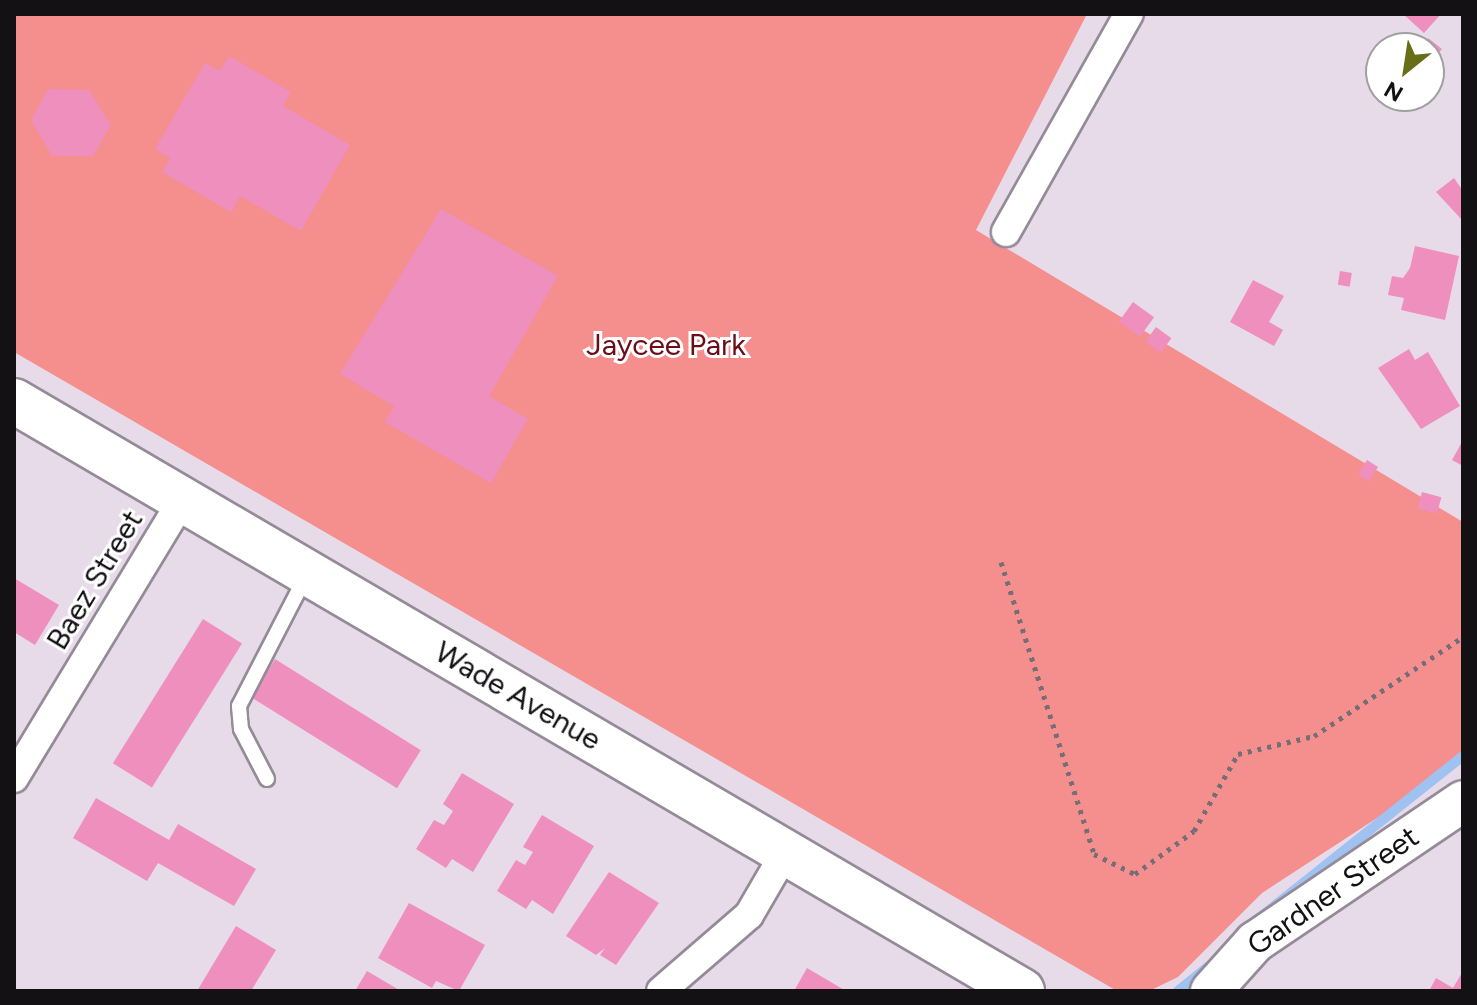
<!DOCTYPE html>
<style>
body{margin:0}
#map{position:relative;width:1477px;height:1005px;overflow:hidden;background:#e7dbea;font-family:Figtree,sans-serif}
div>[style]{position:absolute}
[style*='--x']{left:calc(var(--x)*1px);top:calc(var(--y)*1px);width:calc(var(--w)*1px);rotate:calc(var(--a)*1deg)}
.green>*{inset:0;background:#f48f8d}
.stream>*{height:10px;margin:-5px;padding:0 5px;transform-origin:5px;border-radius:5px;background:#a0c2f1}
.building>*{inset:0;background:#ee8fbd;transform-origin:0 0}
.path>*{height:5px;margin-top:-2.5px;transform-origin:0;background:repeating-linear-gradient(90deg,#756e77 0 4px,transparent 0 10px)}
.roads{filter:drop-shadow(2px 0 #958a98) drop-shadow(-2px 0 #958a98) drop-shadow(0 2px #958a98) drop-shadow(0 -2px #958a98)}
.lane>*{height:14px;margin:-7px;padding:0 7px;transform-origin:7px;border-radius:7px;background:#fff}
.street>*{height:28px;margin:-14px;padding:0 14px;transform-origin:14px;border-radius:14px;background:#fff}
.secondary>*{height:40px;margin:-20px;padding:0 20px;transform-origin:20px;border-radius:20px;background:#fff}
.primary>*{height:44px;margin:-22px;padding:0 22px;transform-origin:22px;border-radius:22px;background:#fff}
span{translate:-50% -50%;white-space:nowrap;text-align:center;line-height:1.15;-webkit-text-stroke:6px #fff;paint-order:stroke}
.park-label{font-size:30px;color:#6b0d19}
.street-label{font-size:30px;color:#141115}
.frame{position:absolute;inset:0;border:16px solid #141115;pointer-events:none}
.north{position:absolute;left:1365px;top:32px;width:80px;height:80px;box-sizing:border-box;background:#fff;border:2px solid #a1a0a1;border-radius:50%;rotate:210deg;font-size:22px;font-weight:700;line-height:32px;text-align:center;color:#141115}
.north::after{content:'';display:block;margin:auto;width:28px;height:36px;background:#676e15;clip-path:polygon(50% 0,100% 100%,50% 72%,0 100%)}
</style>
<div id="map">
<div class="green">
<div style="clip-path:polygon(14px 14px,1087px 14px,976px 230px,1463px 522px,1463px 762px,1262px 893px,1178px 977px,1149px 991px,1117px 991px,14px 352px)"></div>
</div>
<div class="stream">
<div style="--x:1258;--y:919;--w:262;--a:-38.5"></div>
<div style="--x:1178;--y:991;--w:40;--a:-39"></div>
</div>
<div class="building">
<div style="clip-path:polygon(1403px 14px,1441px 14px,1424px 33px)"></div>
<div style="clip-path:polygon(1428px 38px,1442px 49px,1431px 62px,1429px 48px,1420px 48px)"></div>
<div style="clip-path:polygon(229px 56px,291px 92px,283px 106px,350px 145px,301px 231px,240px 196px,231px 212px,162px 172px,170px 158px,155px 149px,205px 63px,220px 71px)"></div>
<div style="clip-path:polygon(48px 89px,89px 90px,111px 125px,93px 156px,52px 156px,31px 120px)"></div>
<div style="clip-path:polygon(1454px 178px,1463px 191px,1463px 221px,1436px 192px)"></div>
<div style="clip-path:polygon(441px 209px,558px 276px,489px 396px,528px 419px,491px 483px,385px 422px,394px 406px,340px 374px)"></div>
<div style="clip-path:polygon(1415px 246px,1459px 256px,1445px 320px,1401px 310px,1404px 298px,1388px 295px,1392px 276px,1403px 278px,1410px 268px)"></div>
<div style="left:1340px;top:271px;width:12px;height:14px;rotate:9deg"></div>
<div style="clip-path:polygon(1253px 280px,1284px 296px,1269px 322px,1283px 330px,1274px 346px,1230px 322px)"></div>
<div style="left:1133px;top:302px;width:26px;height:24px;rotate:36deg"></div>
<div style="left:1156px;top:327px;width:19px;height:18px;rotate:36deg"></div>
<div style="clip-path:polygon(1409px 349px,1415px 360px,1428px 352px,1460px 406px,1421px 429px,1378px 368px)"></div>
<div style="clip-path:polygon(1463px 440px,1463px 466px,1452px 460px)"></div>
<div style="left:1367px;top:460px;width:13px;height:17px;rotate:32deg"></div>
<div style="left:1422px;top:492px;width:20px;height:17px;rotate:15deg"></div>
<div style="clip-path:polygon(14px 578px,59px 605px,35px 645px,14px 632px)"></div>
<div style="left:203px;top:619px;width:46px;height:170px;rotate:32deg"></div>
<div style="left:275px;top:659px;width:172px;height:45px;rotate:32deg"></div>
<div style="clip-path:polygon(462px 773px,514px 804px,473px 872px,452px 859px,446px 868px,416px 849px,434px 820px,444px 825px,453px 811px,443px 804px)"></div>
<div style="clip-path:polygon(96px 798px,169px 840px,178px 824px,256px 869px,234px 906px,158px 863px,147px 881px,73px 838px)"></div>
<div style="clip-path:polygon(542px 815px,594px 846px,553px 914px,532px 900px,526px 909px,497px 891px,516px 860px,525px 865px,533px 852px,523px 847px)"></div>
<div style="clip-path:polygon(609px 872px,659px 903px,616px 965px,600px 955px,605px 948px,596px 955px,566px 936px)"></div>
<div style="clip-path:polygon(409px 903px,485px 945px,459px 991px,436px 981px,432px 988px,378px 958px)"></div>
<div style="clip-path:polygon(236px 926px,276px 950px,251px 991px,197px 991px)"></div>
<div style="clip-path:polygon(807px 968px,846px 991px,794px 991px)"></div>
<div style="clip-path:polygon(367px 971px,401px 991px,355px 991px)"></div>
<div style="clip-path:polygon(1463px 971px,1463px 991px,1429px 991px,1436px 978px,1453px 988px)"></div>
</div>
<div class="path">
<div style="--x:1001;--y:562;--w:306;--a:72.3"></div>
<div style="--x:1094;--y:854;--w:46;--a:26"></div>
<div style="--x:1135;--y:874;--w:73;--a:-36.1"></div>
<div style="--x:1194;--y:831;--w:89;--a:-60.3"></div>
<div style="--x:1238;--y:754;--w:78;--a:-13.3"></div>
<div style="--x:1314;--y:736;--w:179;--a:-33.6"></div>
</div>
<div class="roads">
<div class="lane">
<div style="--x:267;--y:779;--w:56;--a:-117.5"></div>
<div style="--x:241;--y:729;--w:23;--a:-95"></div>
<div style="--x:239;--y:706;--w:146;--a:-62.7"></div>
</div>
<div class="street">
<div style="--x:1006;--y:232;--w:250;--a:-60.6"></div>
<div style="--x:14;--y:778;--w:326;--a:-58.8"></div>
<div style="--x:661;--y:991;--w:116;--a:-40.8"></div>
<div style="--x:749;--y:915;--w:72;--a:-59.9"></div>
</div>
<div class="secondary">
<div style="--x:1211;--y:991;--w:66;--a:-48.1"></div>
<div style="--x:1255;--y:942;--w:251;--a:-34.1"></div>
</div>
<div class="primary">
<div style="--x:14;--y:401;--w:1168;--a:30.34"></div>
</div>
</div>
<div class="park-label">
<span style="left:666px;top:345px">Jaycee Park</span>
</div>
<div class="street-label">
<span style="left:95px;top:580px;rotate:-59deg">Baez Street</span>
<span style="left:518px;top:696px;rotate:30deg">Wade Avenue</span>
<span style="left:1333px;top:891px;rotate:-35deg">Gardner Street</span>
</div>
<div class="frame"></div>
<div class="north">N</div>
</div>
